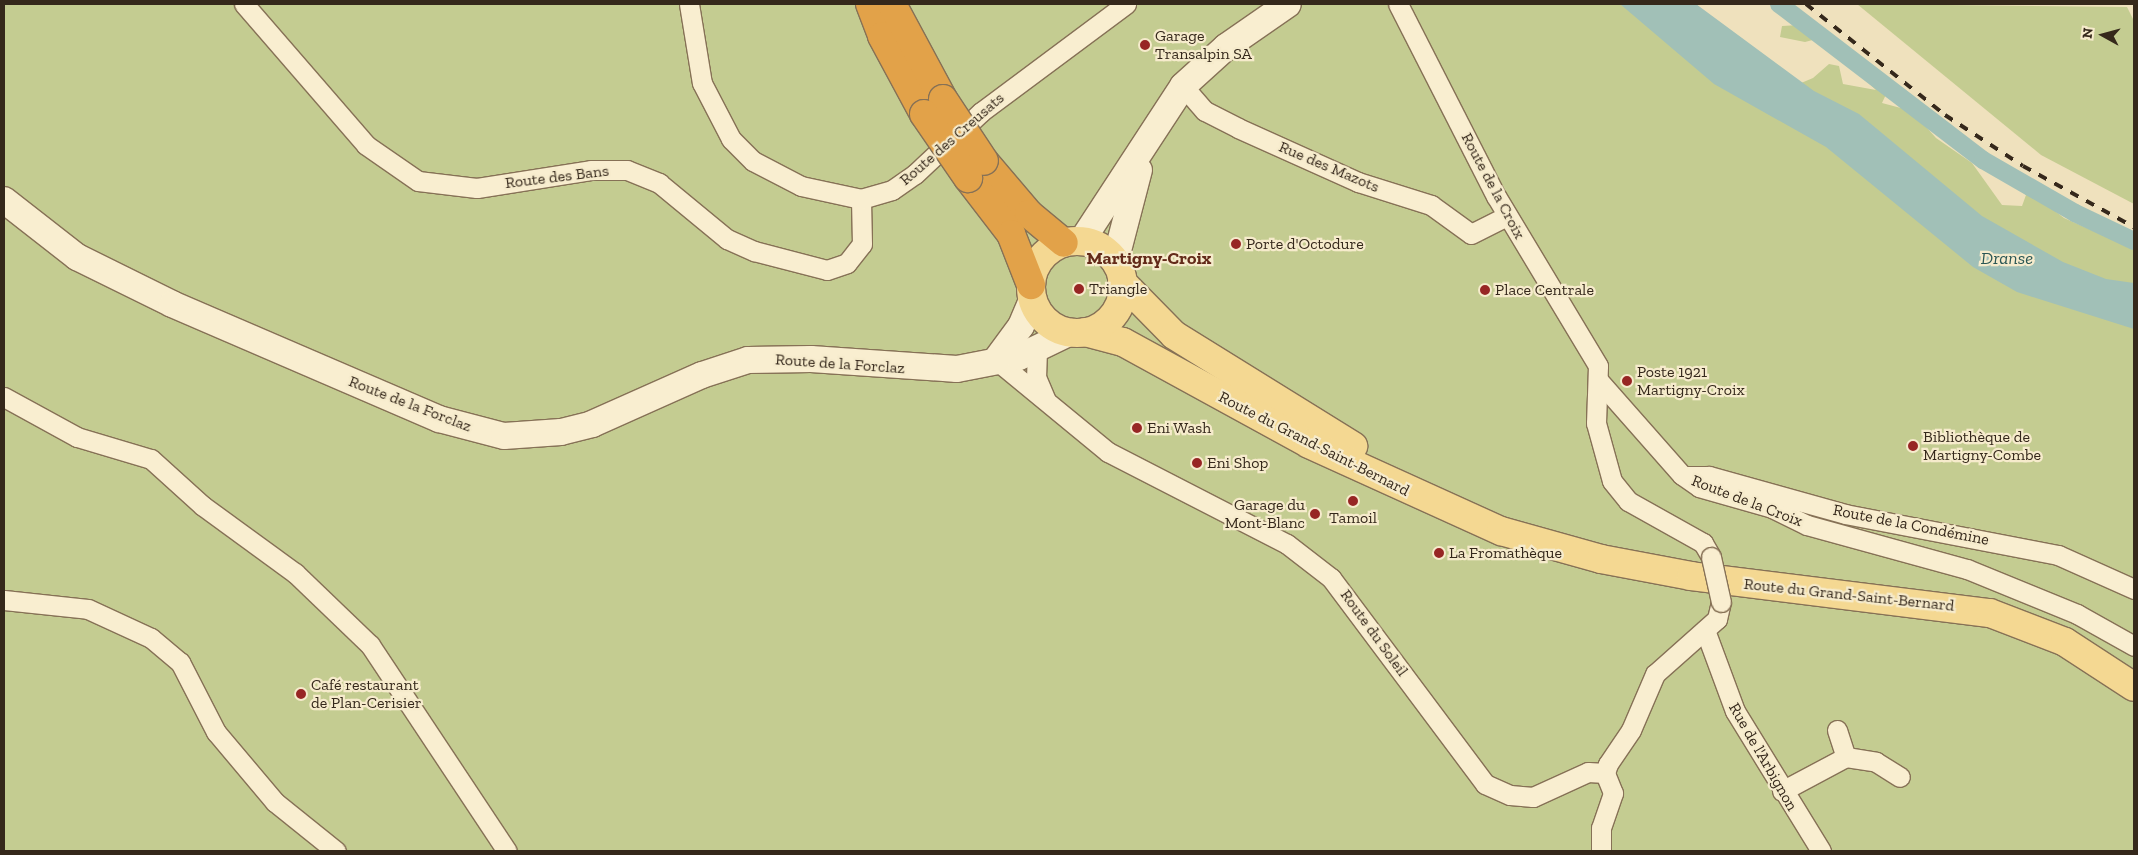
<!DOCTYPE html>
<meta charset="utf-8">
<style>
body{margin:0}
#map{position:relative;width:2138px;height:855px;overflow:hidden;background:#efe1bd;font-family:"Zilla Slab",serif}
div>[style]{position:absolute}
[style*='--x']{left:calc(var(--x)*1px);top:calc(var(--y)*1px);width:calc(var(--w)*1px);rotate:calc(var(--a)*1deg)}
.green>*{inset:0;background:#c4cc91}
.water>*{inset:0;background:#a1c0b7}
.canal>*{height:18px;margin:-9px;padding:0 9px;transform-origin:9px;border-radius:9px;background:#a1c0b7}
.roads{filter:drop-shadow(1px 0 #867156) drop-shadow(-1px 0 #867156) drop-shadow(0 1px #867156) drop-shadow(0 -1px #867156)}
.street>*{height:19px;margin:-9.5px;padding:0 9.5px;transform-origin:9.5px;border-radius:9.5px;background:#f9eed0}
.secondary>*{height:26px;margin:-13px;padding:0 13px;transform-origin:13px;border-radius:13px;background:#f9eed0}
.primary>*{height:28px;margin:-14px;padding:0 14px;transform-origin:14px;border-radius:14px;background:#f4d892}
.primary>.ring{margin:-14px;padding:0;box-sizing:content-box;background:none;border:28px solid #f4d892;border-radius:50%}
.highway>*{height:28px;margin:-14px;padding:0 14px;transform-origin:14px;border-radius:14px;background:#e2a249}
.rail>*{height:4px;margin-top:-2px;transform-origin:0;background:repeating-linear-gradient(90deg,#35281b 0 9px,transparent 0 18px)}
.bridges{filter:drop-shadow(1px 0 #867156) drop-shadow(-1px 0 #867156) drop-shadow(0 1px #867156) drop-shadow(0 -1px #867156)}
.street-bridge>*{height:19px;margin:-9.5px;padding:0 9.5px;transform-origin:9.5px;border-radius:9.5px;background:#f9eed0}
.highway-bridge>*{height:28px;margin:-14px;padding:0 14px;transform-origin:14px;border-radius:14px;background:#e2a249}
.dots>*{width:14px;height:14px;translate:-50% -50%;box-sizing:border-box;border:2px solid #f6ebcc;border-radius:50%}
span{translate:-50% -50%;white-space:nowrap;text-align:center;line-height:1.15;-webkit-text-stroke:4.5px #f6ebcc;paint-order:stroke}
.poi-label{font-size:16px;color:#35281b}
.left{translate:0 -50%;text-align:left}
.right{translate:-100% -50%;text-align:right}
.street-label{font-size:16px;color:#35281b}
.neighbourhood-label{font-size:18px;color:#632a19;font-weight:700}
.water-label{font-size:18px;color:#2a5654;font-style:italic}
.frame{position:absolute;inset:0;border:5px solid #35281b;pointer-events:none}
.north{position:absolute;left:2078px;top:10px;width:50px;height:50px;-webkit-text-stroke:4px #f6ebcc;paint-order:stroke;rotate:277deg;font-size:14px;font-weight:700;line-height:20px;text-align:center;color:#35281b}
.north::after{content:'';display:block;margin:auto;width:18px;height:22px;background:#35281b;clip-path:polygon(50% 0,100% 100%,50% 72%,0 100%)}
</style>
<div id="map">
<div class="green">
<div style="clip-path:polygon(4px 4px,1653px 4px,2134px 324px,2134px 851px,4px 851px)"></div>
<div style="clip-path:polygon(1857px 4px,2127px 7px,2134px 21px,2134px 204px,2041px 155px)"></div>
<div style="clip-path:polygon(1800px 14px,1886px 82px,1889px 88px,1882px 103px,1912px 111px,1936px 138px,1972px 163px,2002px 205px,2022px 206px,2026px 195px,2003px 177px,2003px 171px,2064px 218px,2134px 249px,2134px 297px,2016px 251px,1794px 86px,1813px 78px,1829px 64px,1839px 66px,1843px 84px,1876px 90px,1820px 38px,1805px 42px,1780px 37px,1782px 26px,1799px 25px)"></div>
</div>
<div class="water">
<div style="clip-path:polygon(1620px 4px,1696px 4px,1814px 91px,1859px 114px,1982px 216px,2063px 262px,2106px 279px,2134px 283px,2134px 329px,2017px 292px,1973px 267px,1826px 147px,1714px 84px)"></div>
</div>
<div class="canal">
<div style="--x:1779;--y:4;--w:257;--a:37.4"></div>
<div style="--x:1983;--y:160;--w:106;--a:29.9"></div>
<div style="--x:2075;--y:213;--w:65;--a:25.4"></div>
</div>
<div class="roads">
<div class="street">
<div style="--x:244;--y:4;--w:186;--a:49.1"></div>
<div style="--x:366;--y:145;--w:63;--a:34.7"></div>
<div style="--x:418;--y:181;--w:59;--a:6.8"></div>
<div style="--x:477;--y:188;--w:115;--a:-9"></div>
<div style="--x:591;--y:170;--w:36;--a:0"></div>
<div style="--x:627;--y:170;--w:35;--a:22"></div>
<div style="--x:659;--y:183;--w:88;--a:39.5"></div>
<div style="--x:727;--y:239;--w:30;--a:24"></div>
<div style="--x:754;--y:251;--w:75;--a:14.6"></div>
<div style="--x:827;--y:270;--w:21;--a:-19"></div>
<div style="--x:847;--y:263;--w:24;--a:-52"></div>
<div style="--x:862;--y:244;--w:45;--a:-91.3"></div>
<div style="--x:689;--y:4;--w:80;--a:80.7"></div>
<div style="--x:702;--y:83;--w:63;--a:62.6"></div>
<div style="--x:731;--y:139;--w:31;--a:45"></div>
<div style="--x:753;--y:161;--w:54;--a:27.5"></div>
<div style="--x:801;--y:186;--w:61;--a:12.2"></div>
<div style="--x:861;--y:199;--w:32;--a:-16"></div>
<div style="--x:892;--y:190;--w:28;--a:-35"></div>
<div style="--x:915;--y:174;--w:91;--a:-43.2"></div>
<div style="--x:981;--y:112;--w:181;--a:-36.7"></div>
<div style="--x:1398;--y:4;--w:216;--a:63"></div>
<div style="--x:1496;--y:196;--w:198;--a:59"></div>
<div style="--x:1598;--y:366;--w:57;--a:92"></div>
<div style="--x:1596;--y:423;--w:60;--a:74.6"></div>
<div style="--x:1612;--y:481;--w:26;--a:51"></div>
<div style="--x:1628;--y:501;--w:86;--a:29.2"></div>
<div style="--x:1703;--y:543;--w:16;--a:60"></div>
<div style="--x:1183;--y:86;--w:33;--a:49"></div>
<div style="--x:1205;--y:111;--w:37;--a:27"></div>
<div style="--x:1238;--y:128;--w:132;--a:24.2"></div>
<div style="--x:1358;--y:182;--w:77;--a:17.5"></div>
<div style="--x:1431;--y:205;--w:49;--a:35.9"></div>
<div style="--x:1471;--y:234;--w:40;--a:-26.6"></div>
<div style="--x:1037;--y:350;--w:27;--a:92"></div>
<div style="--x:1036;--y:377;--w:25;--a:67"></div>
<div style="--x:996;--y:360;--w:145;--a:39.4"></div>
<div style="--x:1108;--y:452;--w:201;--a:27.2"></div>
<div style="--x:1287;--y:544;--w:56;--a:37.7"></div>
<div style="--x:1331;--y:578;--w:257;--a:53.2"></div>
<div style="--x:1485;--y:784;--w:27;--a:24"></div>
<div style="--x:1510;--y:795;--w:23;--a:5"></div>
<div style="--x:1533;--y:797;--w:60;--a:-24.4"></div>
<div style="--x:1588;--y:772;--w:17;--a:3"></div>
<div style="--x:1599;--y:381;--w:125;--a:48.6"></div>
<div style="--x:1682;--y:475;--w:21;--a:35"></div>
<div style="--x:1699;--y:487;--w:76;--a:16"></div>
<div style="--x:1772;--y:508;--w:39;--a:26"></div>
<div style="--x:1807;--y:525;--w:166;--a:15.4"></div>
<div style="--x:1967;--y:569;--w:119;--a:22.2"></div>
<div style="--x:2077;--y:614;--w:65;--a:29.3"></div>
<div style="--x:4;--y:397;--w:83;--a:28.7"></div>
<div style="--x:77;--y:437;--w:77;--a:16.6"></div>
<div style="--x:151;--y:459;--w:70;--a:42.1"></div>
<div style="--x:203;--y:506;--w:114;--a:36.1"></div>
<div style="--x:295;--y:573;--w:104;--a:43.8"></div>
<div style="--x:370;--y:645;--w:247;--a:56.4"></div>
<div style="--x:1684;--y:476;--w:25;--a:0"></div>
<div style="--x:1709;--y:476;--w:141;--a:15.6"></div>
<div style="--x:1845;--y:514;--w:217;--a:10.9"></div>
<div style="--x:2058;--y:555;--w:83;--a:24.1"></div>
<div style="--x:4;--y:600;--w:84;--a:6.1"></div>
<div style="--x:88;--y:609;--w:69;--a:24.7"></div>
<div style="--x:151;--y:638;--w:38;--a:40"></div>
<div style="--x:180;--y:662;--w:79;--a:62.8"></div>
<div style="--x:216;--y:732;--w:92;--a:49.9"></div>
<div style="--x:275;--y:802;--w:78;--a:38.8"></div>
<div style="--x:1705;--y:630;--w:86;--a:69.7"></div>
<div style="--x:1735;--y:711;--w:164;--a:58.4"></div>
<div style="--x:1837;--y:730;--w:28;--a:72"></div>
<div style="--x:1782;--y:791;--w:72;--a:-28"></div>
<div style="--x:1846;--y:757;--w:30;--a:9"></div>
<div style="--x:1876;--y:762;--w:28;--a:32"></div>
<div style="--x:1601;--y:851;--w:23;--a:-90"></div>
<div style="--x:1601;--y:828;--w:37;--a:-71"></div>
<div style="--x:1613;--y:793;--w:22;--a:-112"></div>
<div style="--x:1605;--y:773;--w:9;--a:-72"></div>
<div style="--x:1608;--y:764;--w:41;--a:-55.9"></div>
<div style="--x:1631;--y:730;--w:61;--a:-66.8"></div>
<div style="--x:1655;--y:674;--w:83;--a:-41.6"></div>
<div style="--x:1717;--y:619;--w:17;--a:-77"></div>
</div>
<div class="secondary">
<div style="--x:4;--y:200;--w:93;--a:38"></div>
<div style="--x:77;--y:257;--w:106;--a:26.3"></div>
<div style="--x:172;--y:304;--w:291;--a:23.3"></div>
<div style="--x:439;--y:419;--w:67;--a:14.7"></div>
<div style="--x:504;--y:436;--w:57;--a:-4"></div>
<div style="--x:561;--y:432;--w:32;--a:-14"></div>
<div style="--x:592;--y:424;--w:120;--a:-24"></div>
<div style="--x:702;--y:375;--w:48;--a:-18.1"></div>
<div style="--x:748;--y:360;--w:63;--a:-0.9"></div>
<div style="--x:811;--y:359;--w:146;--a:3.9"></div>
<div style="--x:957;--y:369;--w:63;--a:-11"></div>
<div style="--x:1019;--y:357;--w:58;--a:-25.7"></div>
<div style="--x:1081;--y:242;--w:186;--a:-56.8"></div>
<div style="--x:1183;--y:86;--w:58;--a:-42.2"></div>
<div style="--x:1226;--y:47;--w:75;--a:-34.7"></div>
<div style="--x:1115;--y:262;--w:95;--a:-75.4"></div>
<div style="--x:996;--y:360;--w:42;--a:-53.7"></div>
<div style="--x:1021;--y:326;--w:30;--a:-67"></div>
</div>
<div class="primary">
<div class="ring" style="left:1031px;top:241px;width:64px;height:64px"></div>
<div style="--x:1122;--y:282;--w:74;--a:45.5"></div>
<div style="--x:1174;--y:335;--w:211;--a:31.8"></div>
<div style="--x:1085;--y:332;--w:39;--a:15"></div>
<div style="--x:1123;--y:342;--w:212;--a:28.7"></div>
<div style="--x:1309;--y:444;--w:211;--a:24.4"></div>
<div style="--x:1501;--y:531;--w:104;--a:15.6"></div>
<div style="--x:1601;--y:559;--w:92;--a:10.7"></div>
<div style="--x:1691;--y:576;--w:301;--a:7.1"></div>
<div style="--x:1990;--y:613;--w:80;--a:21.1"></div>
<div style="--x:2065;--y:642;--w:82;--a:33.1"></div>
</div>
<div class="highway">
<div style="--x:870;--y:4;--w:34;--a:69"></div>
<div style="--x:882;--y:36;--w:89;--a:61.7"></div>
<div style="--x:892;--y:4;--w:108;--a:61.8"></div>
<div style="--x:984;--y:161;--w:70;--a:49.7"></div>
<div style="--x:1029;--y:214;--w:45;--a:39.6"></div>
<div style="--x:968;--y:178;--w:71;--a:52.5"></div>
<div style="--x:1011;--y:234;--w:55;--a:68.6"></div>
</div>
</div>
<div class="rail">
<div style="--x:1806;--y:4;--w:178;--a:38.6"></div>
<div style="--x:1945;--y:115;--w:93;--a:33.2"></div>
<div style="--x:2023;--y:166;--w:127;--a:28.8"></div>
</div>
<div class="bridges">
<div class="street-bridge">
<div style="--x:1711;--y:557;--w:46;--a:77.5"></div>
</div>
<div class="highway-bridge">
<div style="--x:943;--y:99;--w:74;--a:56.5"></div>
<div style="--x:924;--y:114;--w:78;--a:55.5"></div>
</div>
</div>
<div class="dots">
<div style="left:1145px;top:45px;background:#972624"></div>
<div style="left:1236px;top:244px;background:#972624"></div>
<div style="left:1079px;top:289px;background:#972624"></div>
<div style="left:1485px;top:290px;background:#972624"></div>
<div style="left:1627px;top:381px;background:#972624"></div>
<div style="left:1137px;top:428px;background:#972624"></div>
<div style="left:1913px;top:446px;background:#972624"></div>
<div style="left:1197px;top:463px;background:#972624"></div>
<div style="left:1353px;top:501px;background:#972624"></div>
<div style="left:1315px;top:514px;background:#972624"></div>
<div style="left:1439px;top:553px;background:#972624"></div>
<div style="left:301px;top:694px;background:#972624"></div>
</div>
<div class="poi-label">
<span class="left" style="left:1155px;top:45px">Garage<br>Transalpin SA</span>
<span class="left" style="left:1246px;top:244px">Porte d'Octodure</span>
<span class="left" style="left:1089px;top:289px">Triangle</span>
<span class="left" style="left:1495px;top:290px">Place Centrale</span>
<span class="left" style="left:1637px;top:381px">Poste 1921<br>Martigny-Croix</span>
<span class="left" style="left:1147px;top:428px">Eni Wash</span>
<span class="left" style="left:1923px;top:446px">Bibliothèque de<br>Martigny-Combe</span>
<span class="left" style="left:1207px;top:463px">Eni Shop</span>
<span class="right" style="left:1305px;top:514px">Garage du<br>Mont-Blanc</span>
<span style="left:1353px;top:518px">Tamoil</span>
<span class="left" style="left:1449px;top:553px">La Fromathèque</span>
<span class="left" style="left:311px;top:694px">Café restaurant<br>de Plan-Cerisier</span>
</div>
<div class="street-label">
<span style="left:952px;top:139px;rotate:-41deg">Route des Creusats</span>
<span style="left:1329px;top:167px;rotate:23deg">Rue des Mazots</span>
<span style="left:557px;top:177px;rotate:-7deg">Route des Bans</span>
<span style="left:1493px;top:186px;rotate:62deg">Route de la Croix</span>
<span style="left:840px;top:364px;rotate:4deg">Route de la Forclaz</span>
<span style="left:410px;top:404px;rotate:21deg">Route de la Forclaz</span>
<span style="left:1314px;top:444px;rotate:27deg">Route du Grand-Saint-Bernard</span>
<span style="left:1747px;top:501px;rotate:21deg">Route de la Croix</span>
<span style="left:1911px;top:525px;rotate:11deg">Route de la Condémine</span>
<span style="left:1849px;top:595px;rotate:6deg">Route du Grand-Saint-Bernard</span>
<span style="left:1374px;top:633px;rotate:54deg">Route du Soleil</span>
<span style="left:1763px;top:757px;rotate:60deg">Rue de l'Arbignon</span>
</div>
<div class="neighbourhood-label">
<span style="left:1149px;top:258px">Martigny-Croix</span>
</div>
<div class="water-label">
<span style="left:2007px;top:258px">Dranse</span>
</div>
<div class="frame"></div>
<div class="north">N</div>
</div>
